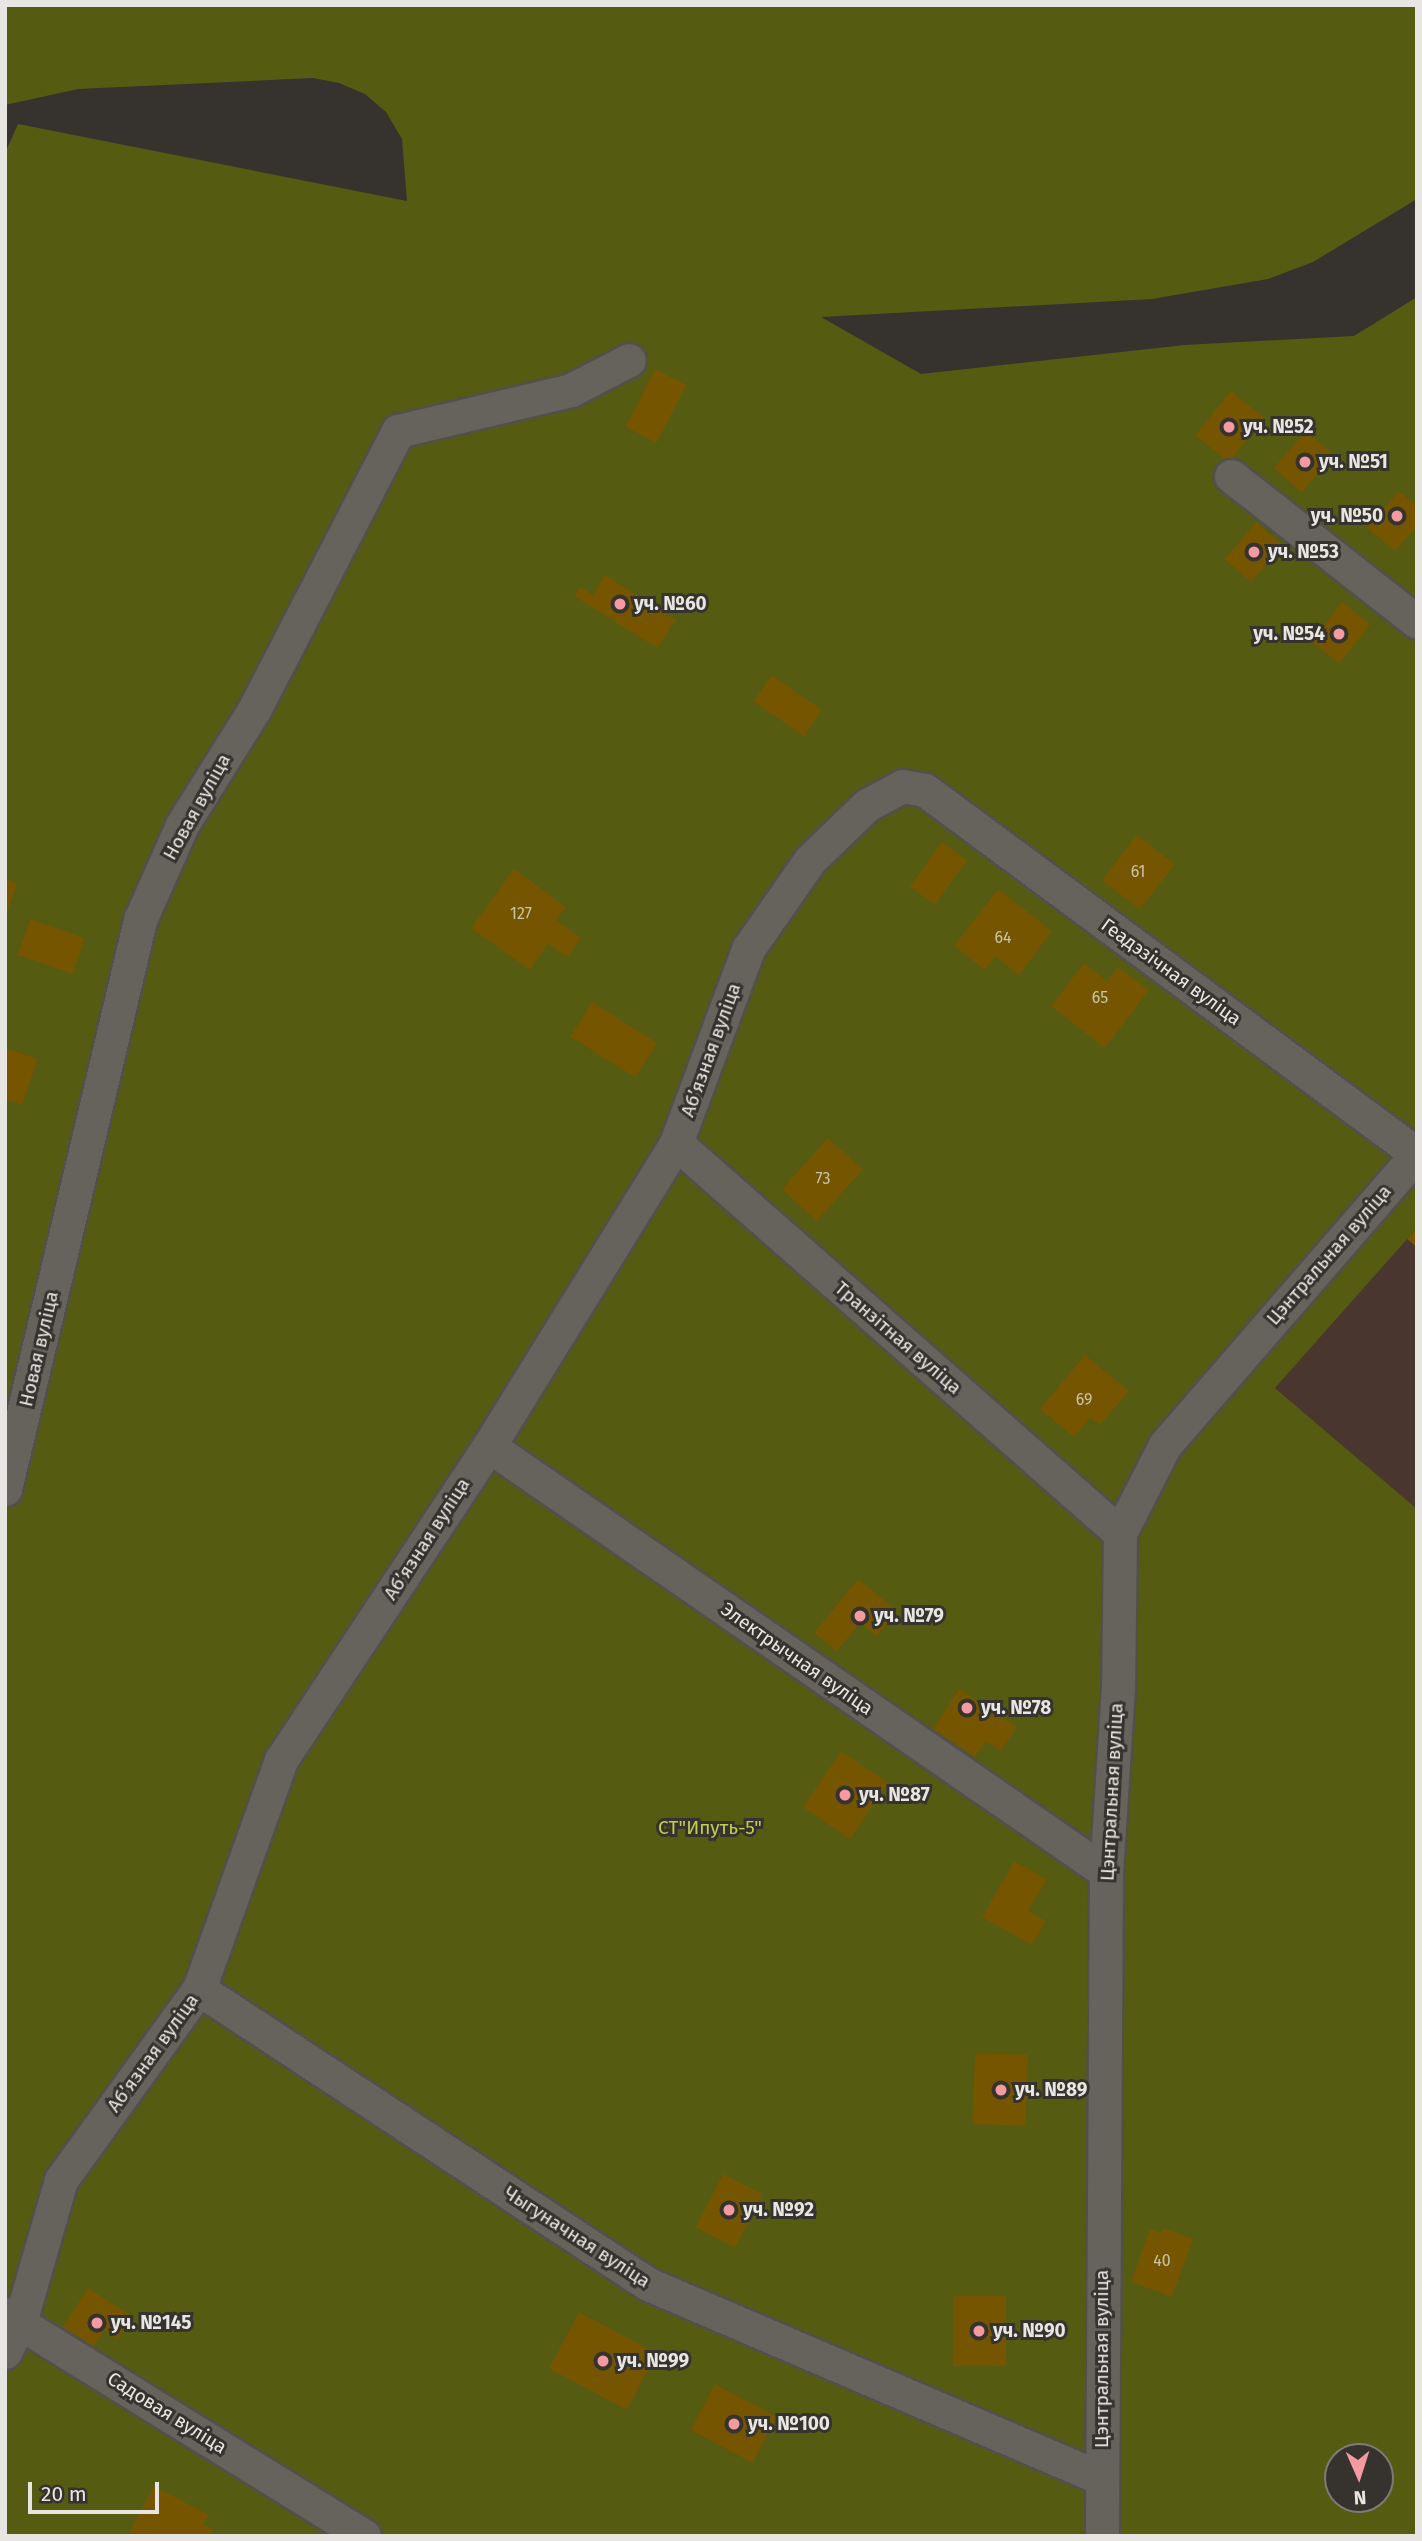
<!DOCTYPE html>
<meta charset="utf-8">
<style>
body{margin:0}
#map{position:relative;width:1422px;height:2541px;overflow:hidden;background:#36332e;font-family:"Fira Sans",sans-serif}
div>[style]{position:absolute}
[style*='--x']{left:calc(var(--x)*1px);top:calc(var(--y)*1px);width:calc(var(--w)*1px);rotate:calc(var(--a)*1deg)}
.industrial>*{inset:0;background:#49362e}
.green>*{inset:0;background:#555b10}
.building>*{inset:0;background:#755500;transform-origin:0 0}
.roads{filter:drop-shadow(2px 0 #52504b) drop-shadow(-2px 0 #52504b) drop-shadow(0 2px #52504b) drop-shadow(0 -2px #52504b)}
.minor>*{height:33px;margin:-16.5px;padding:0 16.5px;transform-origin:16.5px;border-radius:16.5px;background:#66635d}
.dots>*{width:19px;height:19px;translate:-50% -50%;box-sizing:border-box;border:4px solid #36332e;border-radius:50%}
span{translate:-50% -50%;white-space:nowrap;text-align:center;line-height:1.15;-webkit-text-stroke:6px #36332e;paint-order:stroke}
.number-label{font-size:16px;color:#cbc2aa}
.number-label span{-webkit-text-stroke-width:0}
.poi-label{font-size:19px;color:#e8e6e3;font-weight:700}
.left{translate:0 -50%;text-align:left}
.right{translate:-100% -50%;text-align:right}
.street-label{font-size:19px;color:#e8e6e3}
.park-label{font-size:19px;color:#c2ce4c}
.frame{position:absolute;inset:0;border:7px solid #e8e6e3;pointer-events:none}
.north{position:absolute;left:1324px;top:2443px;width:70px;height:70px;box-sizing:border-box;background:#36332e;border:2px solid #7d7b76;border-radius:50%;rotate:177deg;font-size:19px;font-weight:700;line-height:28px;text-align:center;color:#e8e6e3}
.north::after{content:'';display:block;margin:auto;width:24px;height:32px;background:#f49aa1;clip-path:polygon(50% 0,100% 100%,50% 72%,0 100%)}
.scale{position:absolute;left:28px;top:2482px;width:131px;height:32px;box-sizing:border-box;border:4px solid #e8e6e3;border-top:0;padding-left:9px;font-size:21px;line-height:24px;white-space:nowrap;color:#e8e6e3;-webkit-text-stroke:5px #36332e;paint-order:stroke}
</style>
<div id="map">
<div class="industrial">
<div style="clip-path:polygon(1417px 1228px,1417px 1509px,1275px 1388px)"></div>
</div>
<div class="green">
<div style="clip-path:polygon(evenodd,5px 5px,1417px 5px,1417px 199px,1313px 262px,1268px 279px,1152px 299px,821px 317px,921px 374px,1185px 345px,1354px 336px,1417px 297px,1417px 1228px,1275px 1388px,1417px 1509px,1417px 2536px,5px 2536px,5px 153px,18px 124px,407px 201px,402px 139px,386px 112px,365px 94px,339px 83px,313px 78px,78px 89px,5px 105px,5px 5px,1338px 2457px,1380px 2457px,1380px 2499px,1338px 2499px,1338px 2457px)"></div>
</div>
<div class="building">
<div style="left:655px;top:369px;width:35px;height:65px;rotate:27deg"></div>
<div style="left:1231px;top:391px;width:43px;height:57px;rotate:39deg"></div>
<div style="left:1306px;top:431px;width:37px;height:49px;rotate:41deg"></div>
<div style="clip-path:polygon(1399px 491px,1417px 506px,1417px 526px,1395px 551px,1367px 528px)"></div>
<div style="left:1256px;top:522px;width:35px;height:49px;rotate:40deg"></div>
<div style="clip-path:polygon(605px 575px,676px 620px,657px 648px,574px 596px,580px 587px,593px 595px)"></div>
<div style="left:1342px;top:602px;width:36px;height:50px;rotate:38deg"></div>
<div style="left:772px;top:675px;width:61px;height:32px;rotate:35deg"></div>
<div style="left:1137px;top:835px;width:48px;height:57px;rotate:38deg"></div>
<div style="left:942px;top:842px;width:31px;height:55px;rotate:36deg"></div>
<div style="clip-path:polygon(514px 869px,566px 907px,556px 920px,581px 938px,567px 957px,548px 944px,530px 970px,471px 928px)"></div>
<div style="clip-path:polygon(5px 879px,17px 883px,6px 917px,5px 917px)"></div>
<div style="clip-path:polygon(998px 889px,1052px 931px,1019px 975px,995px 956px,985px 970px,954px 946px)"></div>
<div style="left:30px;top:919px;width:58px;height:38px;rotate:19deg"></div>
<div style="clip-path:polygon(1084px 963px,1107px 981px,1118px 967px,1149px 990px,1105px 1048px,1051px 1006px)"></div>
<div style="left:592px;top:1002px;width:77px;height:41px;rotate:32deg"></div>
<div style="clip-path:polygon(5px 1048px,38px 1059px,22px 1105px,5px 1099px)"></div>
<div style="left:828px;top:1138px;width:47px;height:69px;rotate:42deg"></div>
<div style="clip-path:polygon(1417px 1228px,1417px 1247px,1407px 1239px)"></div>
<div style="clip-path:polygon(1085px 1355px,1129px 1391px,1100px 1425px,1090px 1418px,1074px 1437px,1040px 1409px)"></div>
<div style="clip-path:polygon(858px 1579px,897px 1610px,877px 1636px,860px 1623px,837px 1651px,814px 1633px)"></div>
<div style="clip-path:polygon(959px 1689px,1017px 1727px,1001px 1751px,986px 1741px,975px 1757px,933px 1729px)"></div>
<div style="left:841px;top:1751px;width:57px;height:68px;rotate:34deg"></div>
<div style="clip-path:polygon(1014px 1861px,1047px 1879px,1028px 1911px,1046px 1921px,1032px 1945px,982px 1917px)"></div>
<div style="left:975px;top:2053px;width:53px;height:71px;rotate:2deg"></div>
<div style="left:723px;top:2174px;width:44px;height:60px;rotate:27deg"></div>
<div style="clip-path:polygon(1163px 2228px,1193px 2239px,1172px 2297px,1131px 2282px,1150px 2229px,1161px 2233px)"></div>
<div style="clip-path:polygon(88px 2288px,132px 2316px,118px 2339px,104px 2330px,89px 2353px,59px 2333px)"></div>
<div style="left:953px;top:2296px;width:53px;height:70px"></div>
<div style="left:579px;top:2312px;width:88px;height:64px;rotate:28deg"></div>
<div style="left:715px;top:2384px;width:70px;height:52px;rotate:28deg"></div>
<div style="clip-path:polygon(154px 2486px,209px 2515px,203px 2525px,214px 2530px,211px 2536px,129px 2533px)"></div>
</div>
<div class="roads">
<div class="minor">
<div style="--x:1231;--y:476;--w:236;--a:38.1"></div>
<div style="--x:676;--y:1143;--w:591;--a:41.3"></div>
<div style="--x:489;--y:1446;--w:750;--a:34.62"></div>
<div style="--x:5;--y:1489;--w:585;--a:-76.65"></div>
<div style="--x:140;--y:920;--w:104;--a:-66.1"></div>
<div style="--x:182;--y:825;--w:138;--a:-58"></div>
<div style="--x:255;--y:708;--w:312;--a:-62.7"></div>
<div style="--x:398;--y:431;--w:178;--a:-13.3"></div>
<div style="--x:571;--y:390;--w:65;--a:-27.3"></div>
<div style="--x:199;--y:1989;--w:537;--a:33.31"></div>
<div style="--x:648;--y:2284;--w:493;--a:23.2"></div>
<div style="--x:5;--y:2314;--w:422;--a:31.7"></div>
<div style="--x:5;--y:2352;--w:34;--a:-63"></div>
<div style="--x:20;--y:2322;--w:148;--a:-73.9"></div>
<div style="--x:61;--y:2180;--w:236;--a:-54.2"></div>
<div style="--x:199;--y:1989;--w:243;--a:-70.3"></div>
<div style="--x:281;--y:1760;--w:377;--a:-56.5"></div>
<div style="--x:489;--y:1446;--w:356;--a:-58.3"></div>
<div style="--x:676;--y:1143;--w:207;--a:-69.6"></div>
<div style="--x:748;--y:949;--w:108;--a:-55.1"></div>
<div style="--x:810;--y:860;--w:79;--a:-44"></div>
<div style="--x:867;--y:805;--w:40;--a:-28"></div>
<div style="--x:902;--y:786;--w:23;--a:10"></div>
<div style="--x:925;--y:790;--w:612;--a:36.5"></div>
<div style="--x:1417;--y:1154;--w:385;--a:130.9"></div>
<div style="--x:1165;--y:1445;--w:99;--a:117.1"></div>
<div style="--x:1120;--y:1533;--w:154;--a:90.7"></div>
<div style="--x:1118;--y:1687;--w:185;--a:93.7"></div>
<div style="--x:1106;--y:1872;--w:664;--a:90.35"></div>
</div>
</div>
<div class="dots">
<div style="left:1229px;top:427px;background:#f49aa1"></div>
<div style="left:1305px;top:462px;background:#f49aa1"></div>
<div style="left:1397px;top:516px;background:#f49aa1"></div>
<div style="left:1254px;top:552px;background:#f49aa1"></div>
<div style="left:620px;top:604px;background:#f49aa1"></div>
<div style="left:1339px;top:634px;background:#f49aa1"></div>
<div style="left:860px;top:1616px;background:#f49aa1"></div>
<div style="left:967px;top:1708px;background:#f49aa1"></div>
<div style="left:845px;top:1795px;background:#f49aa1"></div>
<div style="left:1001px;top:2090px;background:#f49aa1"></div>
<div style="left:729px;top:2210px;background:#f49aa1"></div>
<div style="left:97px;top:2323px;background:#f49aa1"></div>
<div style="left:979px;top:2331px;background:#f49aa1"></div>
<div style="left:603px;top:2361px;background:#f49aa1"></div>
<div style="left:734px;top:2424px;background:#f49aa1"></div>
</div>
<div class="number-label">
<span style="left:1138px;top:872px">61</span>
<span style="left:521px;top:914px">127</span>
<span style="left:1003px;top:938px">64</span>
<span style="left:1100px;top:998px">65</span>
<span style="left:823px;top:1179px">73</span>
<span style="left:1084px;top:1400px">69</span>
<span style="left:1162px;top:2261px">40</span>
</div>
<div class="poi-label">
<span class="left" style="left:1243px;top:427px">уч. №52</span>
<span class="left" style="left:1319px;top:462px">уч. №51</span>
<span class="right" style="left:1383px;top:516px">уч. №50</span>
<span class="left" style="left:1268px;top:552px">уч. №53</span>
<span class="left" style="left:634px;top:604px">уч. №60</span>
<span class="right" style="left:1325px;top:634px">уч. №54</span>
<span class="left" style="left:874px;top:1616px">уч. №79</span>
<span class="left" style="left:981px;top:1708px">уч. №78</span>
<span class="left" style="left:859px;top:1795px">уч. №87</span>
<span class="left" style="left:1015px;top:2090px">уч. №89</span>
<span class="left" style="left:743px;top:2210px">уч. №92</span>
<span class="left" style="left:111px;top:2323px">уч. №145</span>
<span class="left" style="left:993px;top:2331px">уч. №90</span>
<span class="left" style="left:617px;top:2361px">уч. №99</span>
<span class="left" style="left:748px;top:2424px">уч. №100</span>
</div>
<div class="street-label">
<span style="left:197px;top:807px;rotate:-61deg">Новая вуліца</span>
<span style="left:1171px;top:972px;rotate:36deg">Геадэзічная вуліца</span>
<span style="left:711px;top:1050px;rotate:-70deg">Абʼязная вуліца</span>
<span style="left:1329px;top:1255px;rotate:-49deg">Цэнтральная вуліца</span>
<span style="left:898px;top:1338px;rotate:41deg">Транзітная вуліца</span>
<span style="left:39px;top:1349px;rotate:-77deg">Новая вуліца</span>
<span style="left:427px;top:1539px;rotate:-57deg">Абʼязная вуліца</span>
<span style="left:797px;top:1659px;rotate:35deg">Электрычная вуліца</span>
<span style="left:1112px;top:1792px;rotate:-87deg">Цэнтральная вуліца</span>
<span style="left:153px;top:2053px;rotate:-54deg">Абʼязная вуліца</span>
<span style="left:577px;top:2237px;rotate:33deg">Чыгуначная вуліца</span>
<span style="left:1102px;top:2359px;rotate:-90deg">Цэнтральная вуліца</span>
<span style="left:167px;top:2413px;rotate:32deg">Садовая вуліца</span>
</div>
<div class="park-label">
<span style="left:710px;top:1828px">СТ"Ипуть-5"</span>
</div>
<div class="frame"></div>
<div class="north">N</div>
<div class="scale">20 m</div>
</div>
